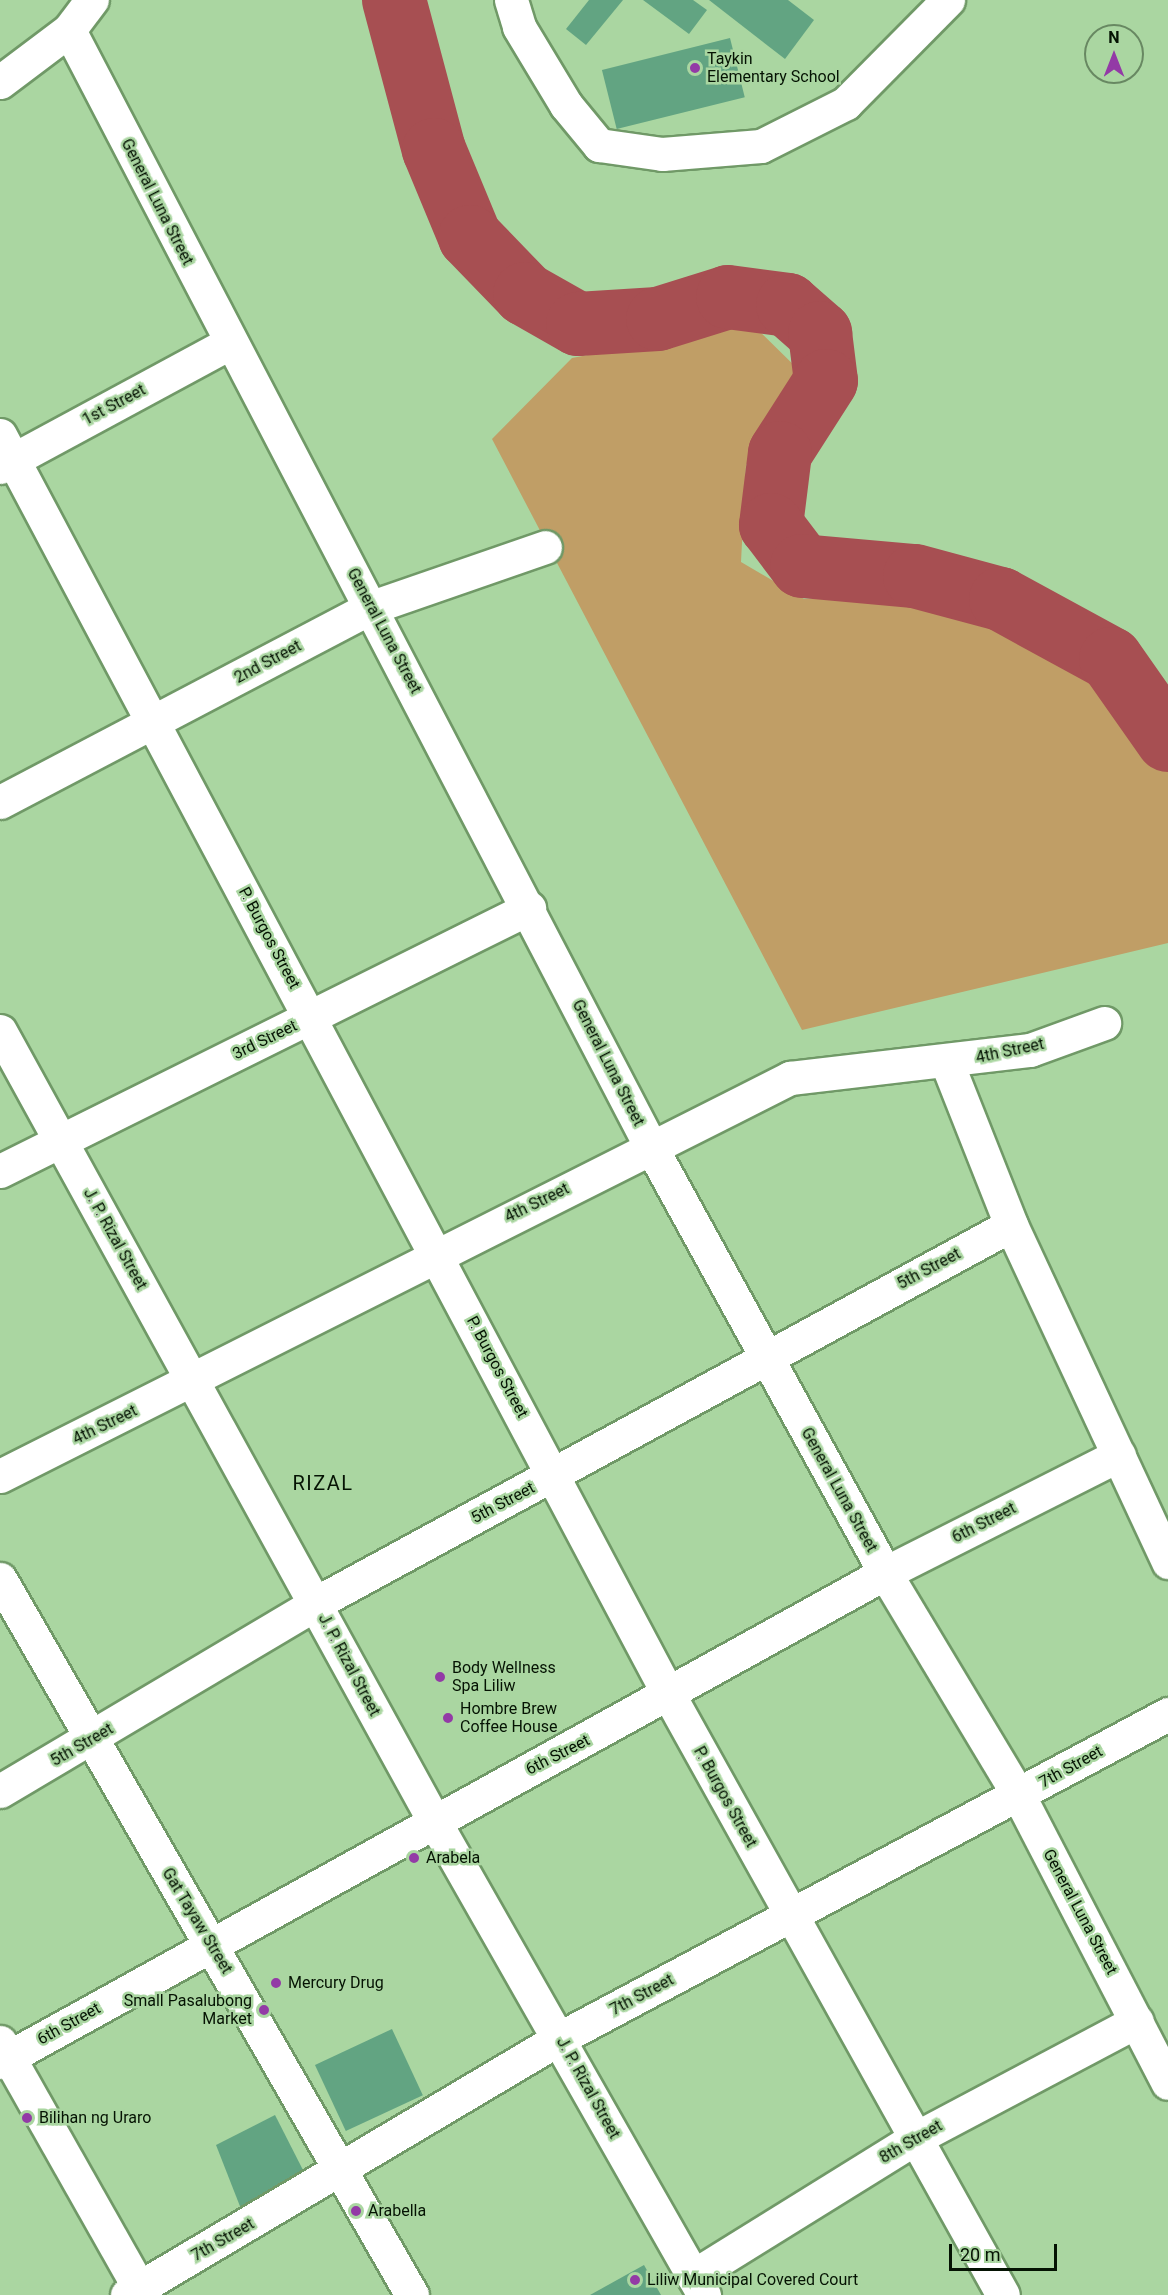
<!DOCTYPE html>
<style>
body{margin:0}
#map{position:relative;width:1168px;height:2295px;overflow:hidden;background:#aad6a1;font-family:Roboto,sans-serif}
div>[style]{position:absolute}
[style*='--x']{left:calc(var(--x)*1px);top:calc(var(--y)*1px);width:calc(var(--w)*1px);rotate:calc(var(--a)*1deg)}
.green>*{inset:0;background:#c09e66}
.river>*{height:64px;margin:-32px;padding:0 32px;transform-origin:32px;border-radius:32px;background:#a74f52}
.building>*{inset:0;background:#62a482;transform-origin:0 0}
.roads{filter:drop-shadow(2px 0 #709967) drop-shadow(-2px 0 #709967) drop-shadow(0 2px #709967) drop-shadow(0 -2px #709967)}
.street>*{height:33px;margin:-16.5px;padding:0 16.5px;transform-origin:16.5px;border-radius:16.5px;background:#fff}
.secondary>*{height:33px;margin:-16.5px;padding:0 16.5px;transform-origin:16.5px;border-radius:16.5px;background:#fff}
.dots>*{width:16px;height:16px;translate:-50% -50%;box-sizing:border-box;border:3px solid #aad6a1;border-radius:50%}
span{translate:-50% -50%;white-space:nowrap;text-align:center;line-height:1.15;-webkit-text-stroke:5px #aad6a1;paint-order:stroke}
.poi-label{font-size:16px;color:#051303}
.left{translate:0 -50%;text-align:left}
.right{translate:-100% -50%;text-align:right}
.street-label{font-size:16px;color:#051303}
.quarter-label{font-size:20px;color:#051303;letter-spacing:1.5px}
.north{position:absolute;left:1084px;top:24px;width:60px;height:60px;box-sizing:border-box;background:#aad6a1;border:2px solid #688862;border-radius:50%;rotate:0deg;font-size:16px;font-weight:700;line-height:24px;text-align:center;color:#051303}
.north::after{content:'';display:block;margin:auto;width:21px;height:27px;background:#933aa6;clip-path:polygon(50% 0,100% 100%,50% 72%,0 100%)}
.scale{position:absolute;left:949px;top:2244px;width:108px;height:27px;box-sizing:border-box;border:3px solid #051303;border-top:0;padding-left:8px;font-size:18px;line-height:21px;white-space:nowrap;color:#051303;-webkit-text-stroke:4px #aad6a1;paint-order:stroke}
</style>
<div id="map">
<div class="green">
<div style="clip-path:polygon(752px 324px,807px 378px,746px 465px,741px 562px,804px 599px,909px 595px,996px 616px,1093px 678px,1168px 772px,1168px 943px,802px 1030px,492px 439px,572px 358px)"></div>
</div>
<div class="river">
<div style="--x:394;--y:0;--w:155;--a:75.1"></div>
<div style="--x:434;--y:150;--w:94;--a:67.5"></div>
<div style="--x:470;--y:237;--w:79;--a:46"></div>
<div style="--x:525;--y:294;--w:61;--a:29.5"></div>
<div style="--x:578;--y:324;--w:80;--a:-3.6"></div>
<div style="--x:658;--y:319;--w:73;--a:-17.4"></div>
<div style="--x:728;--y:297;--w:61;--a:7.6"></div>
<div style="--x:788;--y:305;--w:43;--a:41.2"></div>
<div style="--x:820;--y:333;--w:48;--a:82.9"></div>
<div style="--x:826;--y:381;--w:85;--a:122.6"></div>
<div style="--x:780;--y:453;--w:73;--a:97.1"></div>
<div style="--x:771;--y:525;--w:51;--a:52.9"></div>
<div style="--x:802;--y:566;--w:113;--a:5.1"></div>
<div style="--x:915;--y:576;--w:89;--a:15"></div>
<div style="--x:1001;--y:599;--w:125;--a:28.6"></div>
<div style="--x:1111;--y:659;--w:99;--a:54.9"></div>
</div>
<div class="building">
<div style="clip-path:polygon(589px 0,623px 0,586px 45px,566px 29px)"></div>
<div style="clip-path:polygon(643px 0,693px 0,707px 10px,689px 34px)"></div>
<div style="clip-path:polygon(709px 0,788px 0,814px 20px,785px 59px)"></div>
<div style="left:730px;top:38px;width:61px;height:132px;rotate:76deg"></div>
<div style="left:392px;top:2029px;width:73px;height:85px;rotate:65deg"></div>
<div style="clip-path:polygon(275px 2115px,304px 2172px,243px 2214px,216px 2145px)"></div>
<div style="clip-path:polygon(644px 2265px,661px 2295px,590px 2295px)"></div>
</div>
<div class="roads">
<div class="street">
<div style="--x:511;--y:0;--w:28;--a:73"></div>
<div style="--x:519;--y:27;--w:91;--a:58.9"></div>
<div style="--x:566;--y:105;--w:52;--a:50.5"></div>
<div style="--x:599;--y:145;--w:64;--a:8.1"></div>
<div style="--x:662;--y:154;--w:99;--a:-4.6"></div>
<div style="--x:761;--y:146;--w:95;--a:-26.8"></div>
<div style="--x:846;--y:103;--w:145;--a:-45.3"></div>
<div style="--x:0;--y:467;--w:260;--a:-28.4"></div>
<div style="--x:0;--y:802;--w:420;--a:-27.7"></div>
<div style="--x:372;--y:607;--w:183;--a:-19.1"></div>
<div style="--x:947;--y:1063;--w:174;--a:68.4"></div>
<div style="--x:1011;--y:1225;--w:372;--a:65"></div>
<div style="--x:0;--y:1171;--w:591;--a:-26.43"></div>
<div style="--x:0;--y:1476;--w:885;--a:-26.74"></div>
<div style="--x:790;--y:1078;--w:242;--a:-6.7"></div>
<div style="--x:1030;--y:1050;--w:79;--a:-20"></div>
<div style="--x:0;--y:1791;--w:368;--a:-30.7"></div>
<div style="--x:316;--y:1603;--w:791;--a:-28.54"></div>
<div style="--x:0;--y:2042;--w:291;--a:60.5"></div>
<div style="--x:0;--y:2062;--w:1011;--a:-28.92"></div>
<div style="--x:885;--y:1573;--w:262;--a:-26.8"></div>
<div style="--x:693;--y:2276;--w:260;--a:-31.8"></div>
<div style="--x:914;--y:2139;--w:252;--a:-27.9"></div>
<div style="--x:127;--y:2295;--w:504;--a:-30.69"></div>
<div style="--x:560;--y:2038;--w:689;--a:-28.05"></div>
</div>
<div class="secondary">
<div style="--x:69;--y:30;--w:1260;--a:62.48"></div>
<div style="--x:651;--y:1147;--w:486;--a:61.2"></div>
<div style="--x:885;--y:1573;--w:260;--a:59"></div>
<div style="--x:1019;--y:1796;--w:323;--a:62.6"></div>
<div style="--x:0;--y:82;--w:86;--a:-37"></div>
<div style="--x:69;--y:30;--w:38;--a:-53"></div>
<div style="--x:0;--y:435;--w:1429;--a:62.04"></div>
<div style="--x:670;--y:1697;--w:684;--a:60.89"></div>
<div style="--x:0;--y:1031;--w:899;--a:61.21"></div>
<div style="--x:433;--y:1819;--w:548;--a:60.35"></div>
<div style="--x:0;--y:1579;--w:826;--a:60.08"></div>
</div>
</div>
<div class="dots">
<div style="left:695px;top:68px;background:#933aa6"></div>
<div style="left:440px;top:1677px;background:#933aa6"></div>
<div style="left:448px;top:1718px;background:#933aa6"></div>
<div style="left:414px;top:1858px;background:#933aa6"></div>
<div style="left:276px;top:1983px;background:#933aa6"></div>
<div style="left:264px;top:2010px;background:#933aa6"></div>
<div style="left:27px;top:2118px;background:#933aa6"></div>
<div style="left:356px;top:2211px;background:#933aa6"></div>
<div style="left:635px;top:2280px;background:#933aa6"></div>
</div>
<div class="poi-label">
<span class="left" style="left:707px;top:68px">Taykin<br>Elementary School</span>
<span class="left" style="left:452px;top:1677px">Body Wellness<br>Spa Liliw</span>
<span class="left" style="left:460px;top:1718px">Hombre Brew<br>Coffee House</span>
<span class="left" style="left:426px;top:1858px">Arabela</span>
<span class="left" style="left:288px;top:1983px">Mercury Drug</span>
<span class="right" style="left:252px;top:2010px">Small Pasalubong<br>Market</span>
<span class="left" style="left:39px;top:2118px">Bilihan ng Uraro</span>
<span class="left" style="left:368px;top:2211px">Arabella</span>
<span class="left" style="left:647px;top:2280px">Liliw Municipal Covered Court</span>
</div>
<div class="street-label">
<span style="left:157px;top:202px;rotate:63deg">General Luna Street</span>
<span style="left:114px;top:405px;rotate:-28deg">1st Street</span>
<span style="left:384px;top:631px;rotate:62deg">General Luna Street</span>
<span style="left:268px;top:662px;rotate:-28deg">2nd Street</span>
<span style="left:269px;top:938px;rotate:62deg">P. Burgos Street</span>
<span style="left:265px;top:1040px;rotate:-26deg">3rd Street</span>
<span style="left:1010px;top:1051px;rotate:-12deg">4th Street</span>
<span style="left:608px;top:1063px;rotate:63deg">General Luna Street</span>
<span style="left:537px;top:1203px;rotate:-26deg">4th Street</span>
<span style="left:115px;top:1239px;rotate:61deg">J. P. Rizal Street</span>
<span style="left:929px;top:1269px;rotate:-28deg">5th Street</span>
<span style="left:497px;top:1367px;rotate:62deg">P. Burgos Street</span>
<span style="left:105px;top:1425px;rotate:-26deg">4th Street</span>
<span style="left:839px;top:1490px;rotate:61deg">General Luna Street</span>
<span style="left:503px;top:1503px;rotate:-28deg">5th Street</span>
<span style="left:984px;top:1523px;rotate:-27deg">6th Street</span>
<span style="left:349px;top:1665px;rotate:62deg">J. P. Rizal Street</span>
<span style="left:82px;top:1745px;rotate:-30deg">5th Street</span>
<span style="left:558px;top:1755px;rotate:-27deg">6th Street</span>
<span style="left:1071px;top:1767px;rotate:-29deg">7th Street</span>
<span style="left:725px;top:1797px;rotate:61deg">P. Burgos Street</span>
<span style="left:1080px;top:1912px;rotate:62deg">General Luna Street</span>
<span style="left:197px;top:1921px;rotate:59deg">Gat Tayaw Street</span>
<span style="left:642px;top:1995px;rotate:-28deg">7th Street</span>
<span style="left:69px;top:2024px;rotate:-29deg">6th Street</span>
<span style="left:588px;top:2088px;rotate:61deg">J. P. Rizal Street</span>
<span style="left:911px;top:2142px;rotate:-30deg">8th Street</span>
<span style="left:223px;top:2240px;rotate:-30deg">7th Street</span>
</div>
<div class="quarter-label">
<span style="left:323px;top:1483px">RIZAL</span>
</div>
<div class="north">N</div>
<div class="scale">20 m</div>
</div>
